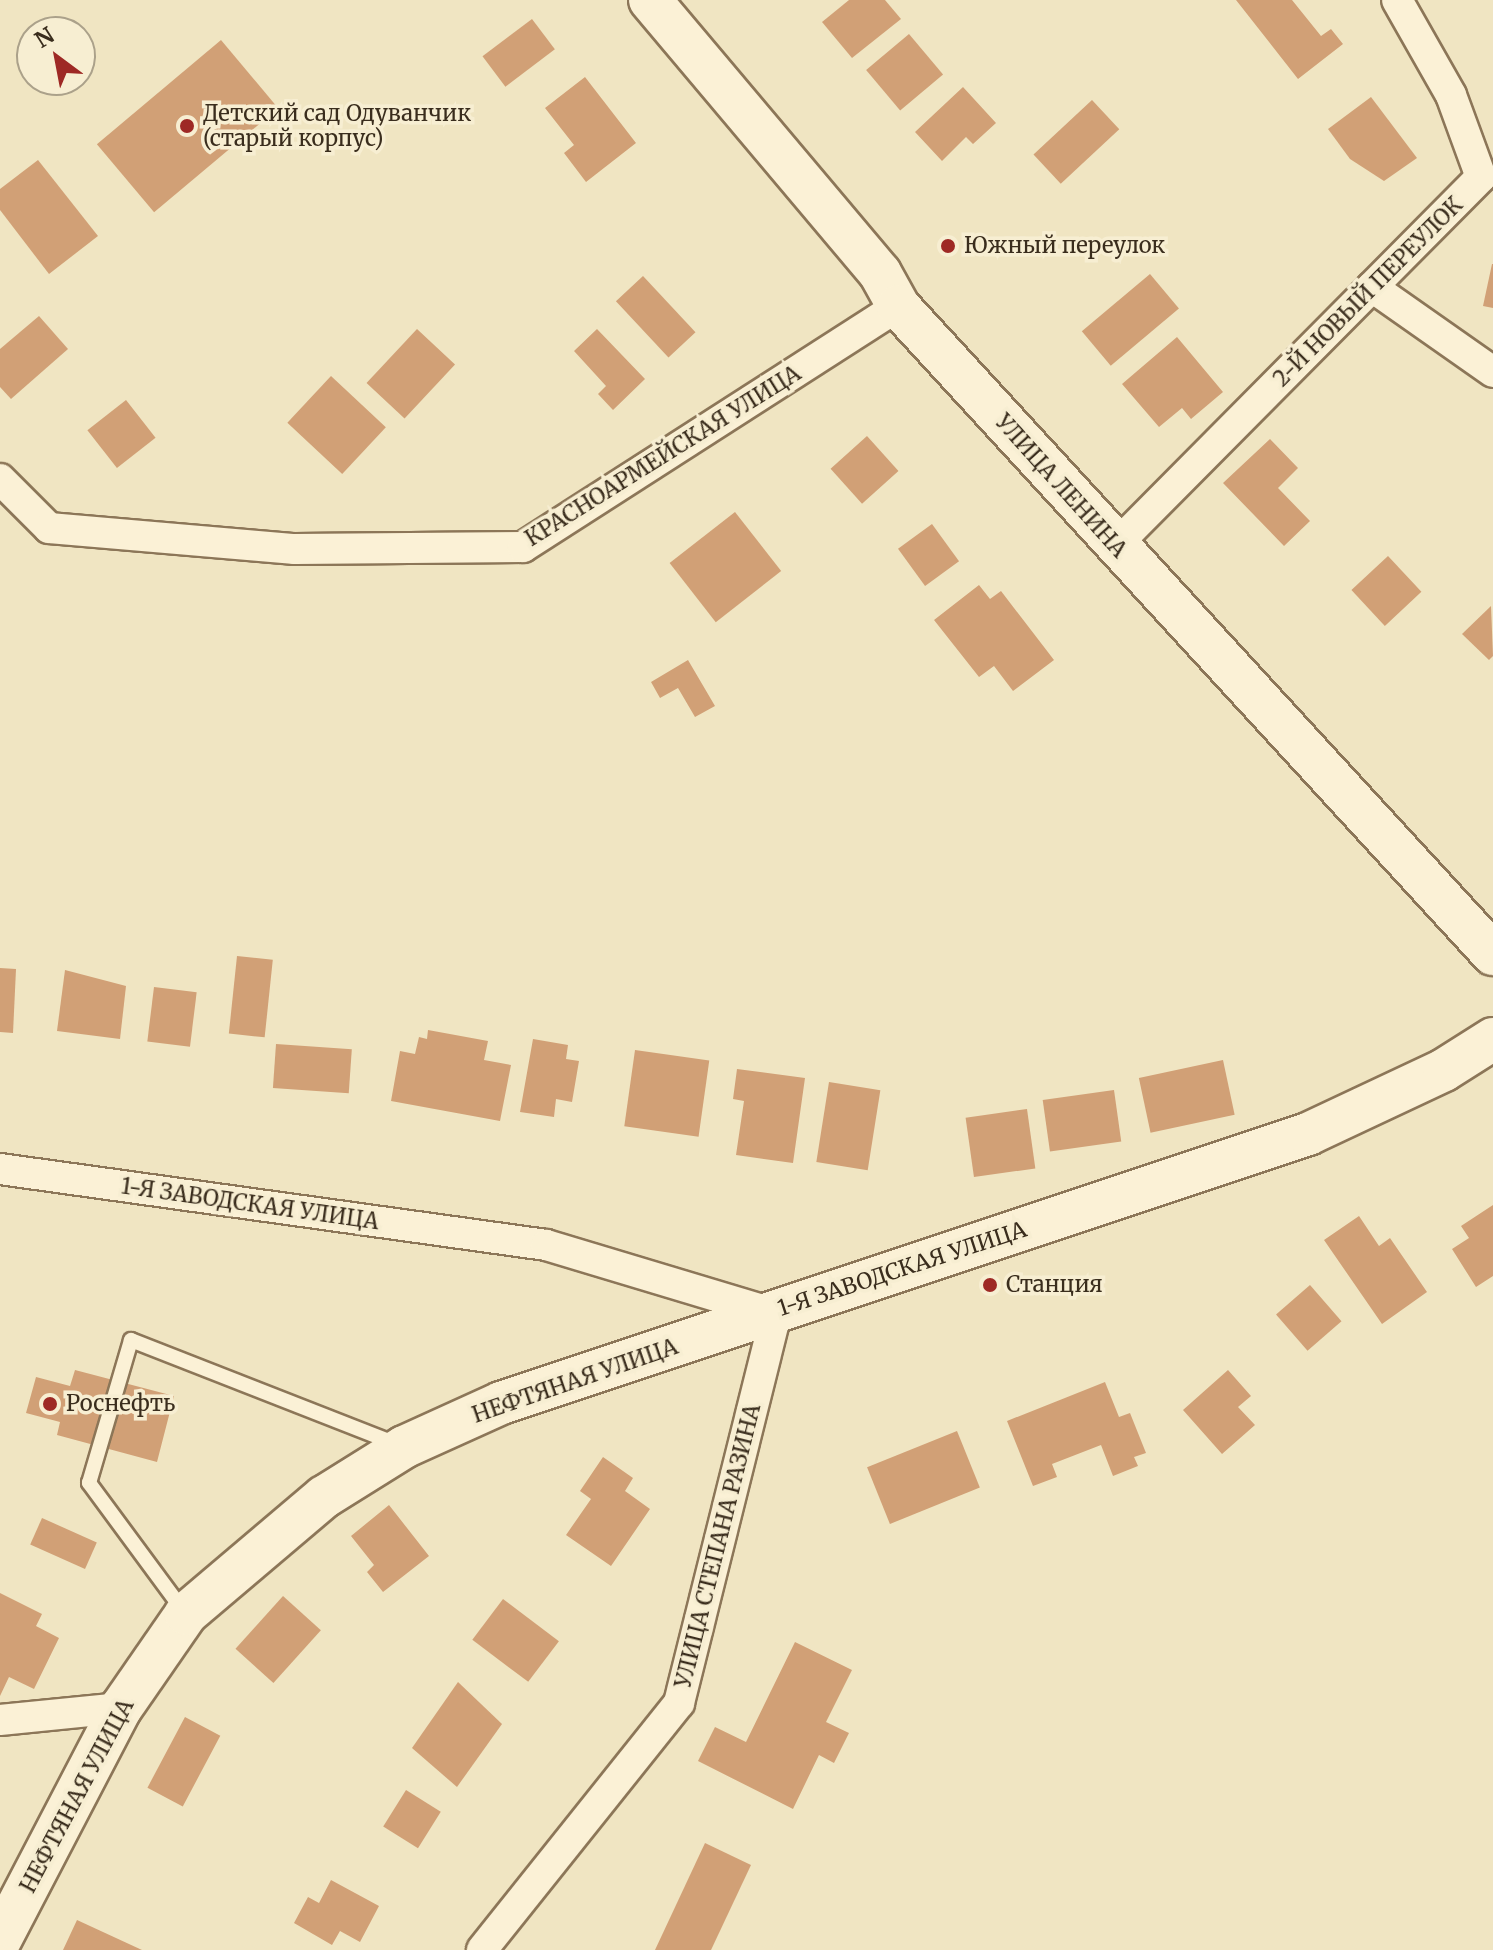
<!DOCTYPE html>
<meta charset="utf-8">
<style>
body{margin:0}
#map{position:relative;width:1493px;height:1950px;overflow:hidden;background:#f0e5c2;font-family:Merriweather,serif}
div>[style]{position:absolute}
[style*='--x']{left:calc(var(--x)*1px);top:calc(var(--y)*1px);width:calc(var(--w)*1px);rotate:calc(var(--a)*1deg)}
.building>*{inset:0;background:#d1a076;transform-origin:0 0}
.roads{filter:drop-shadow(2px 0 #8c7658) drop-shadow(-2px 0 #8c7658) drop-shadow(0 2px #8c7658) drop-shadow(0 -2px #8c7658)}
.lane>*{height:14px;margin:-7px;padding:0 7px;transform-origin:7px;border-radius:7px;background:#fbf1d6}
.street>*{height:30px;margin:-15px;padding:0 15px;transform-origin:15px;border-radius:15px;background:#fbf1d6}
.secondary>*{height:42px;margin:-21px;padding:0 21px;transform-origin:21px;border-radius:21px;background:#fbf1d6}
.dots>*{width:22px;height:22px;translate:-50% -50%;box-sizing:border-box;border:4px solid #f7eed2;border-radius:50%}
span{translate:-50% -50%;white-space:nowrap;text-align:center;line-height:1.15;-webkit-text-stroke:7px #f7eed2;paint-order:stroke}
.poi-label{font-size:22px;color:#3a2d1d}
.left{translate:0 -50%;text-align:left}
.street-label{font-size:22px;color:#3a2d1d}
.north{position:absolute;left:16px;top:16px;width:80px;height:80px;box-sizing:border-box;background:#f7eed2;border:2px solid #aba18a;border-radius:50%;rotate:328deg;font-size:22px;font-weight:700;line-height:32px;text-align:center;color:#3a2d1d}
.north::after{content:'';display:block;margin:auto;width:28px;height:36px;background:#9e2925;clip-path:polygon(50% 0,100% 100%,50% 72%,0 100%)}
</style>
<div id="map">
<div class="building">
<div style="clip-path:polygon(849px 0,885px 0,901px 19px,852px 58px,822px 22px)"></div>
<div style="clip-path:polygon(1236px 0,1292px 0,1321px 36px,1331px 29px,1343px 44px,1298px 79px)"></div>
<div style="left:532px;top:19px;width:38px;height:62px;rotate:53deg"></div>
<div style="left:909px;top:34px;width:53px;height:56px;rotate:50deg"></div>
<div style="left:221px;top:40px;width:89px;height:162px;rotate:50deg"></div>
<div style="clip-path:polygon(585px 77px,636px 143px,586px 182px,564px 153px,574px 145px,545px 108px)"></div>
<div style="clip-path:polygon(963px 87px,996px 123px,973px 144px,966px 137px,942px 161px,915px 132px)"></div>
<div style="clip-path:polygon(1371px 97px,1417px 158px,1384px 181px,1350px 159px,1328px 129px)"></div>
<div style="left:1092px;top:100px;width:40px;height:80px;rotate:47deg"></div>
<div style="clip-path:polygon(38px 160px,98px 236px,49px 274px,0 210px,0 189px)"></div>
<div style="clip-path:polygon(1492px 264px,1493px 264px,1493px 308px,1483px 306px)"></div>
<div style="left:1150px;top:274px;width:45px;height:89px;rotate:50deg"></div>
<div style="left:643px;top:276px;width:77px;height:37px;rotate:47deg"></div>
<div style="clip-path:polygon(39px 316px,68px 349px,11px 399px,0 387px,0 349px)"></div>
<div style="left:417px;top:329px;width:52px;height:74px;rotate:43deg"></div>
<div style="clip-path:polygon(597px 329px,645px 379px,613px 410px,598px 394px,606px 386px,574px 351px)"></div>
<div style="clip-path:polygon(1177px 337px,1223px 392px,1191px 419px,1182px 408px,1159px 427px,1122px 384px)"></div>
<div style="left:331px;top:376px;width:75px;height:64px;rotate:43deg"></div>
<div style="left:126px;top:400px;width:48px;height:49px;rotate:52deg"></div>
<div style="left:867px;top:436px;width:47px;height:49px;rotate:48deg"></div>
<div style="clip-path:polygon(1270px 439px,1298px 468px,1278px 488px,1310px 521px,1284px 546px,1223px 483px)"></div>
<div style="left:735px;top:512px;width:75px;height:83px;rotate:52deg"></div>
<div style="left:932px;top:524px;width:46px;height:42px;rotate:54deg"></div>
<div style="left:1388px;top:556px;width:49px;height:50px;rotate:47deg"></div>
<div style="clip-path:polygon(979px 585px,990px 599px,1001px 591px,1054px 660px,1013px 691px,994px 666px,979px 677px,934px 620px)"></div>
<div style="clip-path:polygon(1491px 606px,1493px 656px,1489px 660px,1462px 634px)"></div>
<div style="clip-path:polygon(688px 660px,715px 706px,695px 717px,678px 688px,660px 698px,651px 682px)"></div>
<div style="left:237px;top:956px;width:36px;height:78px;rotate:6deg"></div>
<div style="clip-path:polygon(0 968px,16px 969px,13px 1033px,0 1032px)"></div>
<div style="clip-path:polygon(65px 970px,126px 986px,120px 1039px,57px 1031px)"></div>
<div style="left:154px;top:987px;width:43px;height:55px;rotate:7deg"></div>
<div style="clip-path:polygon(428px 1030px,488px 1041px,484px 1060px,511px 1065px,500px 1121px,391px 1101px,400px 1051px,415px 1054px,419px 1037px,427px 1039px)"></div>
<div style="clip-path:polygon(533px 1039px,568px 1045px,566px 1059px,579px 1061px,572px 1102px,556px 1099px,554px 1117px,520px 1112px)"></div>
<div style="left:276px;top:1044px;width:76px;height:44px;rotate:4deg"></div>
<div style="left:635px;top:1050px;width:75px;height:77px;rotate:8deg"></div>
<div style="left:1223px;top:1060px;width:56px;height:86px;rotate:78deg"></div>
<div style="clip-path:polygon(737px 1069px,805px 1078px,793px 1163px,736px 1155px,744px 1101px,733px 1099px)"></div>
<div style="left:829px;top:1082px;width:52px;height:81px;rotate:9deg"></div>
<div style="left:1114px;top:1090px;width:52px;height:72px;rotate:82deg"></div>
<div style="left:1027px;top:1109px;width:60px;height:62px;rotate:82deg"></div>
<div style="clip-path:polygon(1493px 1205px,1493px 1276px,1476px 1287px,1452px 1249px,1469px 1238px,1461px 1226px)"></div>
<div style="clip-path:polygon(1359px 1216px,1379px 1246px,1390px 1238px,1427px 1292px,1382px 1324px,1324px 1240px)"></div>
<div style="left:1310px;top:1285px;width:48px;height:45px;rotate:49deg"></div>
<div style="clip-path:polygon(75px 1370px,174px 1396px,157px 1462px,57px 1435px,60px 1422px,26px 1413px,36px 1377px,70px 1386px)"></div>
<div style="clip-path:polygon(1228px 1370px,1251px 1396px,1238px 1407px,1255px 1425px,1222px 1454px,1183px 1410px)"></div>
<div style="clip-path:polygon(1105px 1382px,1119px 1417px,1130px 1413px,1146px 1453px,1134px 1457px,1138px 1466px,1113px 1476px,1101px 1445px,1052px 1464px,1057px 1477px,1033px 1486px,1007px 1421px)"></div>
<div style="left:957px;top:1431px;width:61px;height:97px;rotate:68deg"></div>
<div style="clip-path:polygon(603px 1457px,633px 1478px,625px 1491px,650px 1509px,611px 1566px,566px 1535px,591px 1499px,580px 1491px)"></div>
<div style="clip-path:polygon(389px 1505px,429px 1556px,383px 1592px,367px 1572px,374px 1565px,351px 1536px)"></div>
<div style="left:42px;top:1518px;width:60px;height:29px;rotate:24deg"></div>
<div style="clip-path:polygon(0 1593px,42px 1614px,36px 1626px,59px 1638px,34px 1689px,9px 1677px,0 1696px)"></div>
<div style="left:283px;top:1596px;width:51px;height:71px;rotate:42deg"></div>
<div style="left:503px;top:1599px;width:70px;height:51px;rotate:37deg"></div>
<div style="clip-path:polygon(795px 1642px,852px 1670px,826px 1722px,849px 1733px,834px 1763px,819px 1755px,793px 1809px,698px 1761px,715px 1727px,746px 1742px)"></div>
<div style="clip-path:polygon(458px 1682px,502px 1724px,457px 1787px,412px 1748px)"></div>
<div style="left:185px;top:1717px;width:40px;height:80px;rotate:28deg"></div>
<div style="left:406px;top:1790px;width:41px;height:43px;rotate:32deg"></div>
<div style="clip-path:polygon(705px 1843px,751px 1865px,711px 1950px,655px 1950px)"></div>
<div style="clip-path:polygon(331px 1880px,379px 1906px,360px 1942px,340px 1931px,332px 1945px,294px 1923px,308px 1897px,319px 1903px)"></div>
<div style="clip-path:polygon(77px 1920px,142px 1950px,63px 1950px)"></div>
</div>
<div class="roads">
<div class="lane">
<div style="--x:185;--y:1613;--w:162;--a:-126.4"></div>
<div style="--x:89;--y:1483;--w:149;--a:-73.6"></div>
<div style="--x:131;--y:1340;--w:285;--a:21.4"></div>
</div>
<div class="street">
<div style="--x:1372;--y:287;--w:148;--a:35.1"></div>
<div style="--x:0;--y:479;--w:69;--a:45"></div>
<div style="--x:49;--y:528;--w:247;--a:4.9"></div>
<div style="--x:295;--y:549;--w:228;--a:-0.5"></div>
<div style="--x:523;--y:547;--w:446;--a:-32.7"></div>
<div style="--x:1115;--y:546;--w:520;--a:-45.23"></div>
<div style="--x:1481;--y:177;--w:87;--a:-110.1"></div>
<div style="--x:1451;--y:95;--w:109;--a:-119.6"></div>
<div style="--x:0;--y:1169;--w:551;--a:7.92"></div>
<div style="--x:546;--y:1245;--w:240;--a:16.7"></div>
<div style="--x:776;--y:1314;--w:401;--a:104"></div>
<div style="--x:679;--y:1703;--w:316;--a:128.6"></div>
<div style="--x:0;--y:1720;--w:122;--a:-5.7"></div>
</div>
<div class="secondary">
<div style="--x:650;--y:0;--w:357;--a:49.9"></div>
<div style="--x:880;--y:273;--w:38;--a:61"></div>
<div style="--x:898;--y:306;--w:880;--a:47.44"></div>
<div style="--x:0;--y:1940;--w:262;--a:-62.5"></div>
<div style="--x:121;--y:1708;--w:114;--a:-55.3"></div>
<div style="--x:186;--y:1614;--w:181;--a:-40.3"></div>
<div style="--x:324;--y:1497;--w:94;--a:-32"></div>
<div style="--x:404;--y:1447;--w:107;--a:-24.4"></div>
<div style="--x:501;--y:1403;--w:851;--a:-18.43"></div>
<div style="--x:1308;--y:1134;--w:150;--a:-25.2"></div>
<div style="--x:1444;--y:1070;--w:58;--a:-32.3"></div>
</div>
</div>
<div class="dots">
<div style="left:187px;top:126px;background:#9e2925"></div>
<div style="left:948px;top:246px;background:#9e2925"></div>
<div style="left:990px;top:1285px;background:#9e2925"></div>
<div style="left:50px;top:1404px;background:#9e2925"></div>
</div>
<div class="poi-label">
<span class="left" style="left:203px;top:126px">Детский сад Одуванчик<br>(старый корпус)</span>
<span class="left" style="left:964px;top:246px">Южный переулок</span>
<span class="left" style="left:1006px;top:1285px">Станция</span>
<span class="left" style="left:66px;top:1404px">Роснефть</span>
</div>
<div class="street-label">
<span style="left:1368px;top:292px;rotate:-45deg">2-Й НОВЫЙ ПЕРЕУЛОК</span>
<span style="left:663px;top:456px;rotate:-32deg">КРАСНОАРМЕЙСКАЯ УЛИЦА</span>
<span style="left:1061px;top:486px;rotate:48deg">УЛИЦА ЛЕНИНА</span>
<span style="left:250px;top:1204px;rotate:8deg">1-Я ЗАВОДСКАЯ УЛИЦА</span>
<span style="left:902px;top:1269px;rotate:-18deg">1-Я ЗАВОДСКАЯ УЛИЦА</span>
<span style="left:575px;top:1381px;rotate:-19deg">НЕФТЯНАЯ УЛИЦА</span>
<span style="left:718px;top:1546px;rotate:-76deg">УЛИЦА СТЕПАНА РАЗИНА</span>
<span style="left:77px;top:1796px;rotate:-62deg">НЕФТЯНАЯ УЛИЦА</span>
</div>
<div class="north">N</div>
</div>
